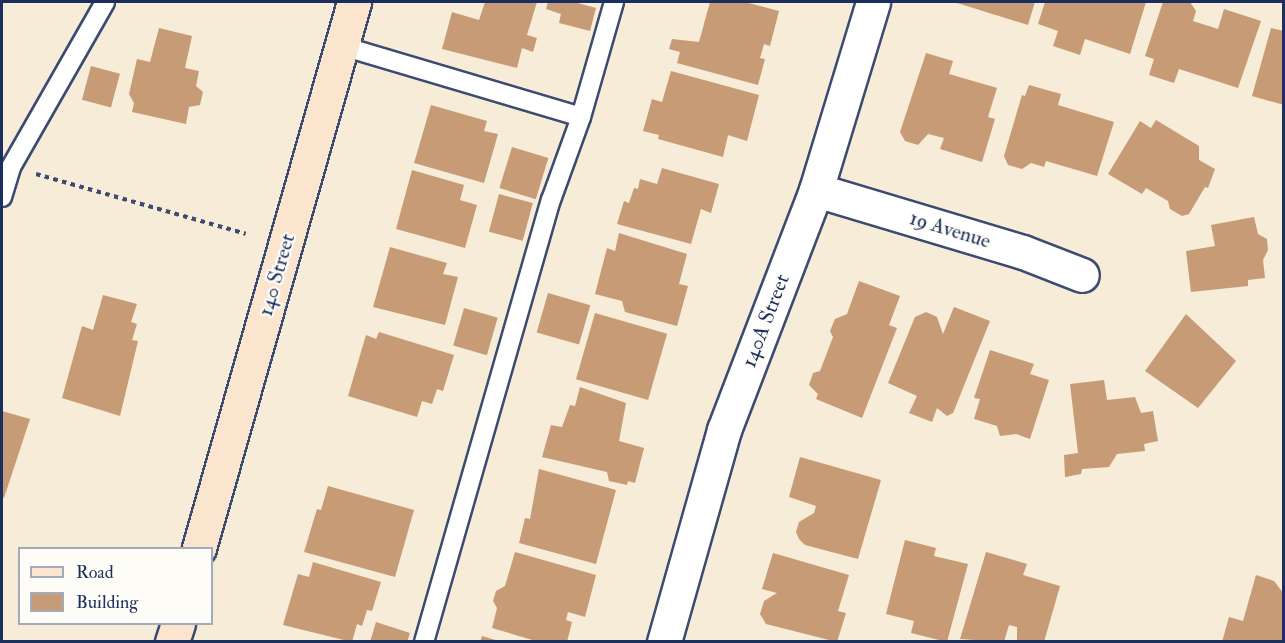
<!DOCTYPE html>
<style>
body{margin:0}
#map{position:relative;width:1285px;height:643px;overflow:hidden;background:#f7ecd8;font-family:"IM FELL Double Pica",serif}
div>[style]{position:absolute}
[style*='--x']{left:calc(var(--x)*1px);top:calc(var(--y)*1px);width:calc(var(--w)*1px);rotate:calc(var(--a)*1deg)}
.building>*{inset:0;background:#c69b75;transform-origin:0 0}
.path>*{height:4px;margin-top:-2px;transform-origin:0;background:repeating-linear-gradient(90deg,#3c4b70 0 4.5px,transparent 0 9px)}
.roads{filter:drop-shadow(2px 0 #3c4b70) drop-shadow(-2px 0 #3c4b70) drop-shadow(0 2px #3c4b70) drop-shadow(0 -2px #3c4b70)}
.lane>*{height:18px;margin:-9px;padding:0 9px;transform-origin:9px;border-radius:9px;background:#fff}
.street>*{height:33px;margin:-16.5px;padding:0 16.5px;transform-origin:16.5px;border-radius:16.5px;background:#fff}
.secondary>*{height:33px;margin:-16.5px;padding:0 16.5px;transform-origin:16.5px;border-radius:16.5px;background:#fbe5cf}
span{translate:-50% -50%;white-space:nowrap;text-align:center;line-height:1.15;-webkit-text-stroke:4.5px #fdfcf7;paint-order:stroke}
.street-label{font-size:21px;color:#1b2f5e}
.frame{position:absolute;inset:0;border:3px solid #1b2f5e;pointer-events:none}
.legend{position:absolute;left:18px;top:547px;width:195px;height:78px;box-sizing:border-box;background:#fdfcf7;border:2px solid #a3aaba;margin:0;padding:8px 10px;list-style:none;font-size:18px;color:#1b2f5e}
.legend li{display:flex;align-items:center;gap:12px;height:30px}
.legend b{width:30px;border:2px solid #a3aaba}
</style>
<div id="map">
<div class="building">
<div style="clip-path:polygon(485px 2px,537px 2px,527px 35px,537px 38px,533px 52px,522px 48px,517px 68px,442px 49px,452px 12px,479px 20px)"></div>
<div style="clip-path:polygon(548px 2px,574px 2px,596px 8px,590px 31px,559px 23px,561px 14px,546px 9px)"></div>
<div style="clip-path:polygon(710px 2px,745px 2px,779px 11px,770px 46px,764px 44px,760px 58px,765px 59px,758px 85px,677px 63px,680px 52px,669px 49px,672px 39px,699px 42px)"></div>
<div style="clip-path:polygon(954px 2px,1035px 2px,1028px 25px)"></div>
<div style="clip-path:polygon(1045px 2px,1146px 2px,1130px 54px,1085px 39px,1080px 55px,1053px 46px,1058px 31px,1038px 24px)"></div>
<div style="clip-path:polygon(1163px 2px,1190px 2px,1196px 11px,1193px 21px,1218px 29px,1224px 9px,1261px 21px,1238px 88px,1179px 69px,1174px 83px,1149px 75px,1154px 59px,1145px 56px)"></div>
<div style="clip-path:polygon(159px 28px,192px 36px,185px 68px,199px 71px,196px 86px,203px 92px,200px 105px,189px 107px,186px 124px,132px 112px,134px 103px,129px 94px,137px 59px,150px 62px)"></div>
<div style="clip-path:polygon(1271px 28px,1284px 31px,1284px 105px,1252px 96px)"></div>
<div style="clip-path:polygon(926px 53px,953px 61px,949px 74px,997px 88px,988px 117px,995px 119px,982px 162px,940px 149px,944px 138px,928px 134px,918px 145px,905px 141px,900px 132px)"></div>
<div style="left:91px;top:66px;width:30px;height:35px;rotate:15deg"></div>
<div style="clip-path:polygon(671px 71px,759px 95px,747px 141px,728px 135px,723px 157px,658px 139px,659px 135px,643px 131px,652px 99px,662px 102px)"></div>
<div style="clip-path:polygon(1029px 85px,1061px 94px,1058px 105px,1114px 122px,1097px 176px,1046px 161px,1044px 167px,1031px 163px,1022px 169px,1008px 165px,1004px 156px,1022px 95px,1025px 96px)"></div>
<div style="clip-path:polygon(431px 105px,487px 121px,484px 131px,498px 134px,484px 183px,414px 163px)"></div>
<div style="clip-path:polygon(1156px 120px,1199px 146px,1199px 160px,1215px 169px,1208px 188px,1205px 187px,1189px 214px,1182px 216px,1170px 209px,1168px 201px,1146px 188px,1142px 194px,1108px 174px,1140px 121px,1151px 128px)"></div>
<div style="left:512px;top:147px;width:38px;height:43px;rotate:17deg"></div>
<div style="clip-path:polygon(662px 168px,719px 184px,711px 213px,701px 209px,691px 244px,617px 224px,624px 201px,629px 203px,634px 188px,638px 189px,640px 179px,657px 184px)"></div>
<div style="clip-path:polygon(412px 170px,464px 185px,460px 200px,477px 205px,465px 248px,396px 229px)"></div>
<div style="left:499px;top:194px;width:35px;height:39px;rotate:15deg"></div>
<div style="clip-path:polygon(1254px 217px,1258px 234px,1267px 239px,1268px 250px,1263px 260px,1265px 278px,1248px 280px,1248px 286px,1191px 292px,1186px 251px,1215px 246px,1211px 225px)"></div>
<div style="clip-path:polygon(619px 233px,687px 254px,679px 284px,688px 286px,677px 326px,625px 312px,622px 301px,595px 294px,607px 248px,615px 251px)"></div>
<div style="clip-path:polygon(390px 247px,447px 263px,443px 274px,458px 277px,445px 325px,373px 307px)"></div>
<div style="clip-path:polygon(859px 281px,900px 296px,889px 325px,897px 328px,862px 418px,816px 399px,818px 394px,809px 385px,813px 373px,820px 371px,833px 337px,830px 331px,835px 319px,847px 314px)"></div>
<div style="left:548px;top:293px;width:44px;height:41px;rotate:16deg"></div>
<div style="clip-path:polygon(103px 295px,137px 304px,131px 322px,137px 324px,132px 340px,138px 341px,120px 416px,62px 398px,82px 326px,93px 330px)"></div>
<div style="clip-path:polygon(954px 307px,990px 321px,953px 413px,947px 416px,937px 408px,932px 422px,909px 413px,917px 396px,888px 383px,915px 317px,926px 312px,937px 317px,943px 334px)"></div>
<div style="left:464px;top:308px;width:35px;height:39px;rotate:16deg"></div>
<div style="left:595px;top:313px;width:75px;height:69px;rotate:16deg"></div>
<div style="clip-path:polygon(1186px 314px,1236px 361px,1198px 408px,1145px 371px)"></div>
<div style="clip-path:polygon(379px 332px,454px 355px,443px 391px,437px 389px,432px 404px,422px 401px,417px 417px,348px 396px,366px 335px,376px 339px)"></div>
<div style="clip-path:polygon(990px 350px,1034px 364px,1030px 374px,1049px 380px,1030px 439px,1016px 434px,1000px 436px,997px 426px,974px 419px,980px 399px,974px 398px)"></div>
<div style="clip-path:polygon(1104px 380px,1107px 400px,1135px 397px,1141px 413px,1153px 411px,1158px 441px,1144px 444px,1145px 451px,1117px 454px,1109px 467px,1082px 469px,1081px 474px,1065px 477px,1064px 455px,1078px 453px,1070px 384px)"></div>
<div style="clip-path:polygon(580px 387px,626px 403px,619px 441px,644px 448px,635px 483px,628px 481px,627px 485px,609px 481px,607px 472px,542px 457px,551px 425px,562px 427px,570px 405px,575px 406px)"></div>
<div style="clip-path:polygon(2px 411px,30px 419px,4px 498px,2px 497px)"></div>
<div style="clip-path:polygon(800px 457px,881px 480px,858px 559px,805px 545px,799px 539px,796px 532px,799px 522px,814px 513px,816px 506px,789px 497px)"></div>
<div style="clip-path:polygon(539px 469px,616px 490px,596px 564px,519px 543px,525px 518px,530px 519px)"></div>
<div style="clip-path:polygon(328px 486px,414px 510px,395px 577px,304px 552px,317px 509px,321px 510px)"></div>
<div style="clip-path:polygon(905px 540px,936px 548px,934px 556px,968px 564px,947px 642px,911px 633px,914px 621px,886px 614px)"></div>
<div style="clip-path:polygon(515px 552px,596px 575px,585px 617px,568px 612px,566px 620px,572px 622px,567px 642px,539px 642px,492px 628px,497px 608px,493px 601px,496px 591px,505px 586px)"></div>
<div style="clip-path:polygon(986px 552px,1027px 564px,1023px 575px,1060px 586px,1044px 642px,1017px 642px,1017px 627px,1009px 625px,1004px 642px,960px 639px)"></div>
<div style="clip-path:polygon(773px 553px,849px 575px,838px 611px,846px 613px,837px 642px,766px 624px,760px 614px,764px 601px,777px 593px,762px 589px)"></div>
<div style="clip-path:polygon(313px 562px,381px 582px,372px 611px,367px 610px,362px 626px,357px 624px,352px 642px,283px 625px,298px 574px,309px 577px)"></div>
<div style="clip-path:polygon(1256px 575px,1274px 581px,1284px 594px,1284px 642px,1222px 642px,1229px 617px,1243px 621px)"></div>
<div style="clip-path:polygon(376px 622px,410px 633px,407px 642px,370px 642px)"></div>
<div style="clip-path:polygon(482px 636px,499px 641px,499px 642px,480px 642px)"></div>
</div>
<div class="path">
<div style="--x:36;--y:174;--w:218;--a:15.9"></div>
</div>
<div class="roads">
<div class="lane">
<div style="--x:342;--y:46;--w:249;--a:16.5"></div>
<div style="--x:2;--y:197;--w:31;--a:-73"></div>
<div style="--x:11;--y:167;--w:190;--a:-60.3"></div>
<div style="--x:424;--y:642;--w:460;--a:-74"></div>
<div style="--x:551;--y:200;--w:88;--a:-70.1"></div>
<div style="--x:581;--y:117;--w:120;--a:-74"></div>
</div>
<div class="street">
<div style="--x:816;--y:190;--w:216;--a:16.7"></div>
<div style="--x:1023;--y:252;--w:63;--a:21.3"></div>
<div style="--x:664;--y:642;--w:220;--a:-74.2"></div>
<div style="--x:724;--y:430;--w:257;--a:-69"></div>
<div style="--x:816;--y:190;--w:196;--a:-73.1"></div>
</div>
<div class="secondary">
<div style="--x:199;--y:548;--w:568;--a:-74.15"></div>
<div style="--x:172;--y:642;--w:19;--a:-72"></div>
</div>
</div>
<div class="street-label">
<span style="left:950px;top:230px;rotate:17deg">19 Avenue</span>
<span style="left:277px;top:275px;rotate:-74deg">140 Street</span>
<span style="left:766px;top:321px;rotate:-69deg">140A Street</span>
</div>
<div class="frame"></div>
<ul class="legend">
<li><b style="height:8px;background:#fbe5cf"></b>Road</li>
<li><b style="height:16px;background:#c69b75"></b>Building</li>
</ul>
</div>
